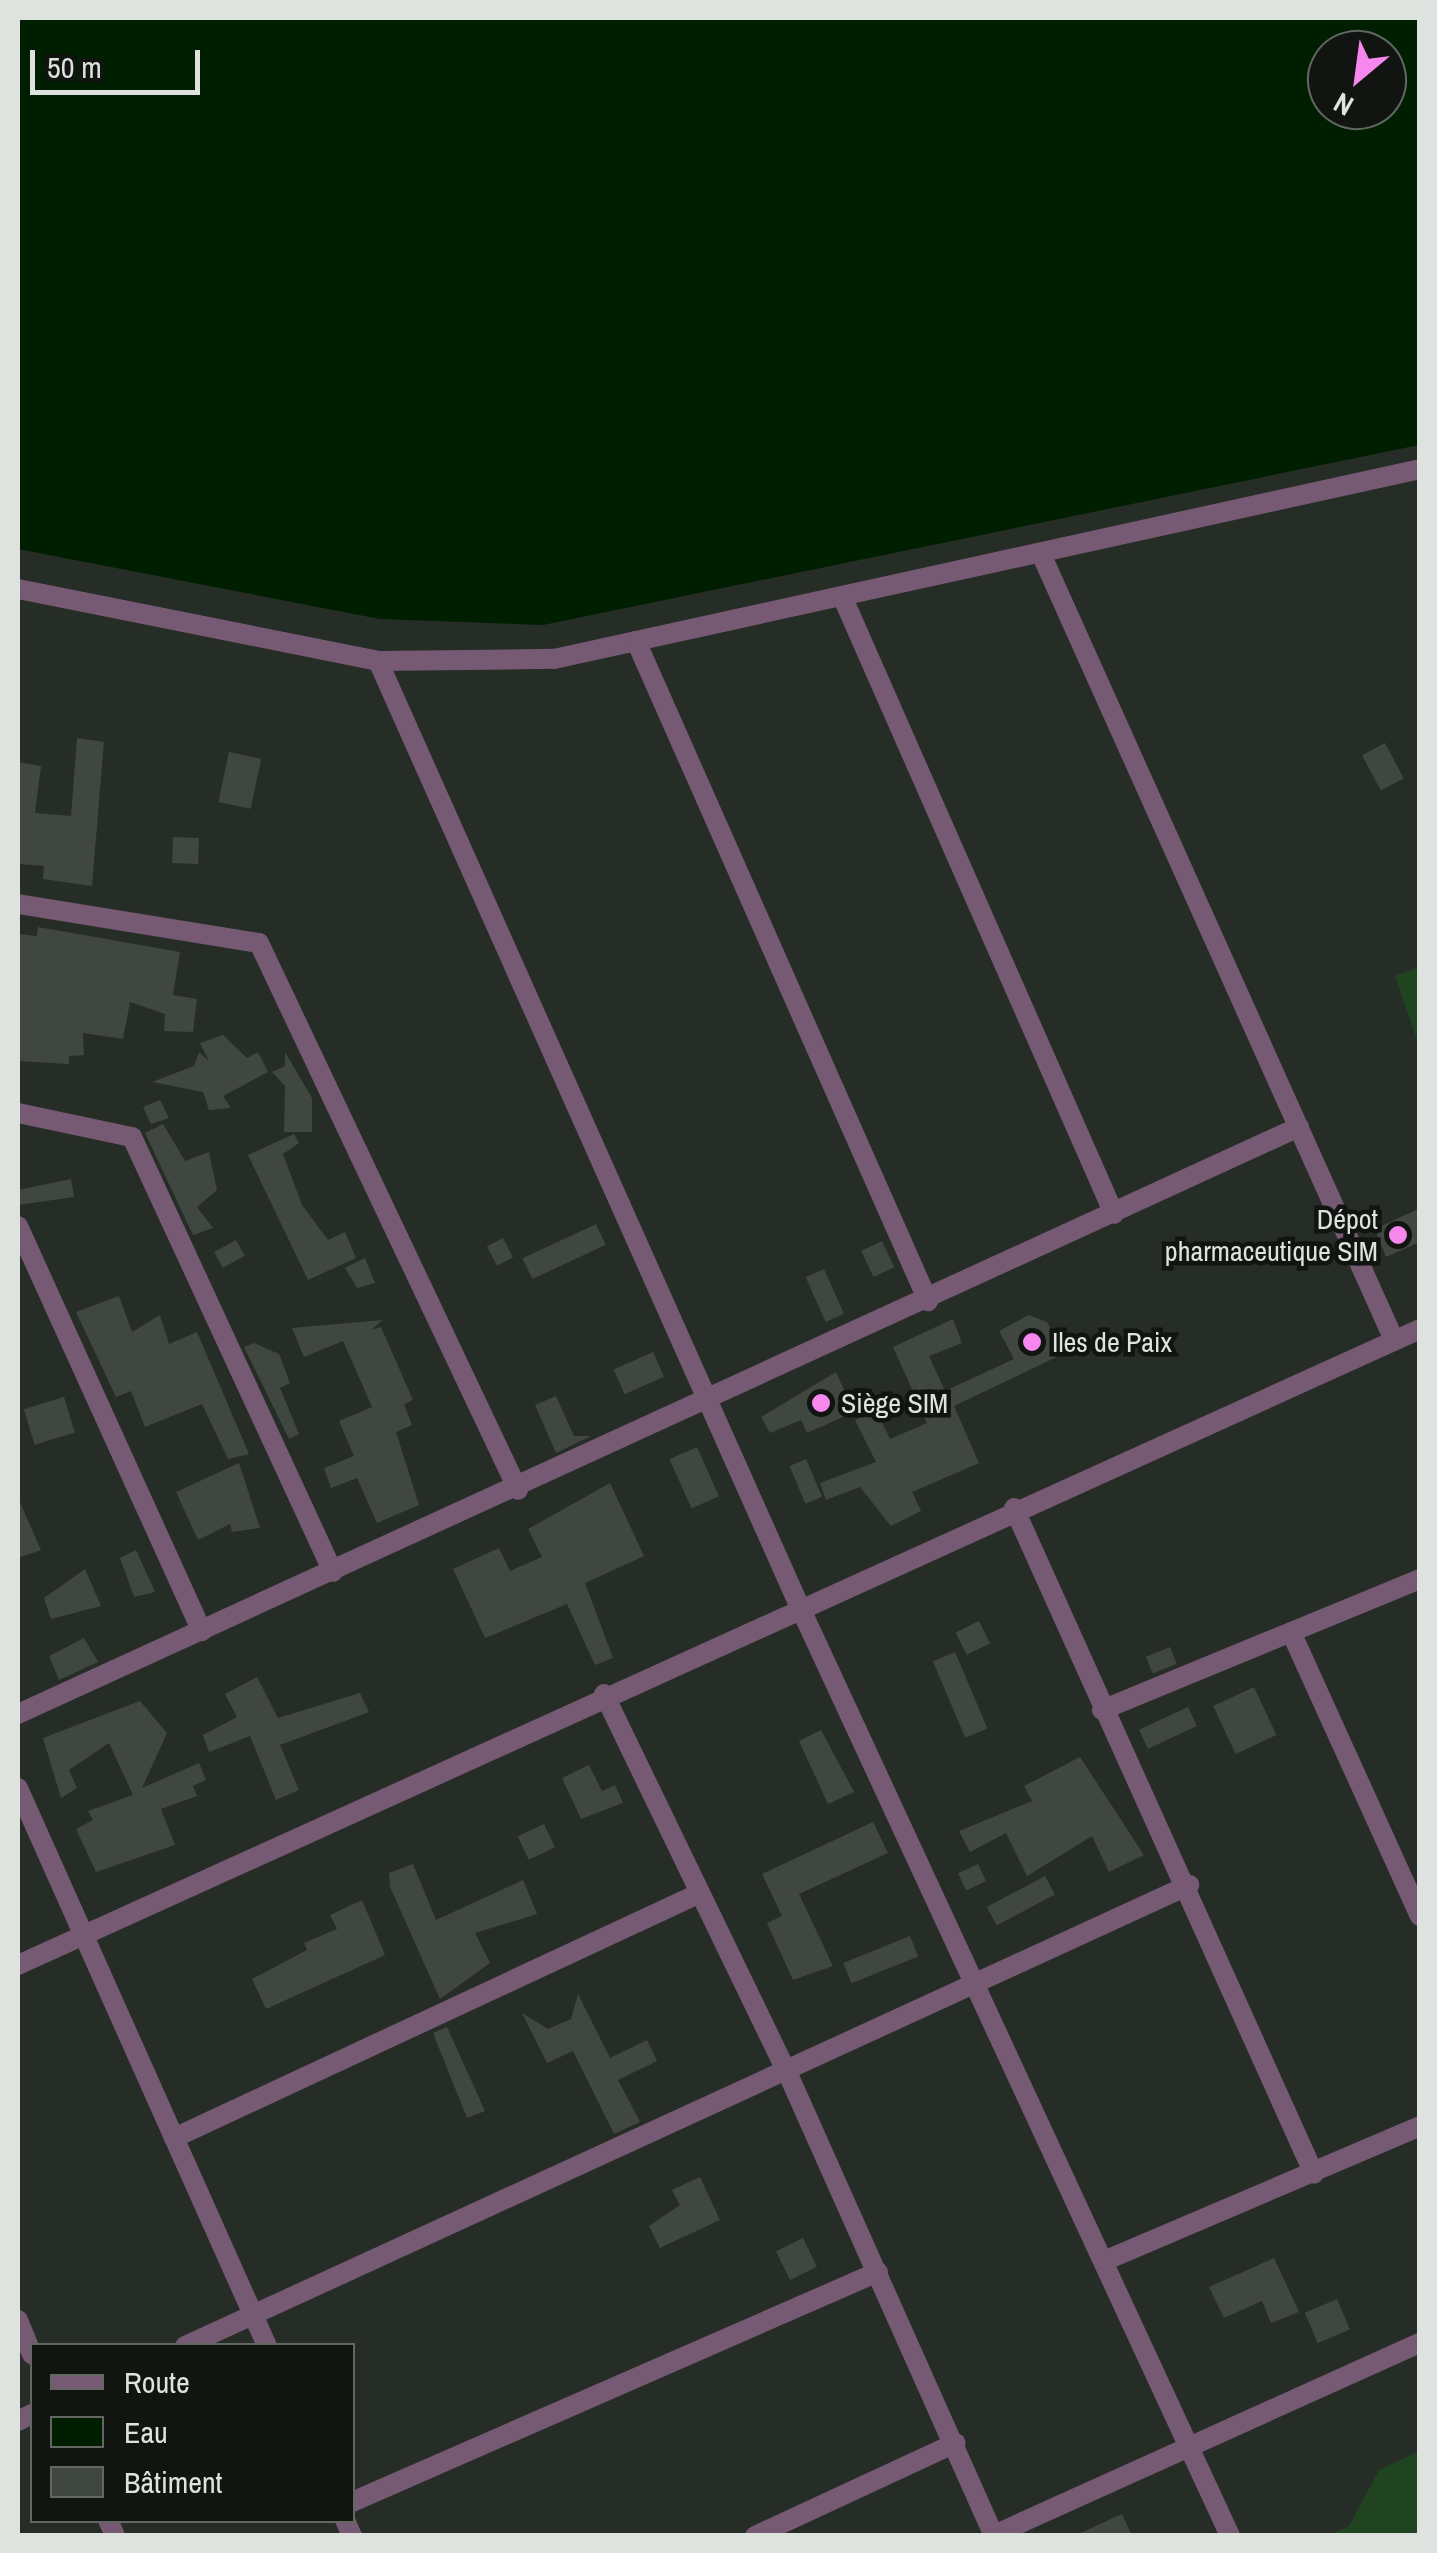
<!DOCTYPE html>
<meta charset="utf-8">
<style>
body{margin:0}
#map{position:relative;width:1437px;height:2553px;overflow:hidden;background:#262c26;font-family:"Archivo Narrow",sans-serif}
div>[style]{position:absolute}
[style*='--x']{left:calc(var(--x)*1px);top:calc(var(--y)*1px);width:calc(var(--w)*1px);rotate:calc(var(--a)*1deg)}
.green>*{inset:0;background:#204420}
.water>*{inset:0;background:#001f00}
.building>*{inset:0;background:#404740;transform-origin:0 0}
.street>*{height:20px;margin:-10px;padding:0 10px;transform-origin:10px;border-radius:10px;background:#765973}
.dots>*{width:28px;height:28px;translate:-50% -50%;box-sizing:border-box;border:5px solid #111411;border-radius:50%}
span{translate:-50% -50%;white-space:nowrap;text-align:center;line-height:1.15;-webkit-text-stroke:9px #111411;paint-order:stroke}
.poi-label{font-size:28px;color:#dfe3df}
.right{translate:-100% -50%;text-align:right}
.left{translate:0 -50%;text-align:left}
.frame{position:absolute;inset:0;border:20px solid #dfe3df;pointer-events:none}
.legend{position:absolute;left:30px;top:2343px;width:325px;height:180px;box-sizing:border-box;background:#111411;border:2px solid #636763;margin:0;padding:12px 18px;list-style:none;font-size:30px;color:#dfe3df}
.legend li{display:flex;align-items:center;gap:20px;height:50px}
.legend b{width:50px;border:2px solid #636763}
.north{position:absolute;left:1307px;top:30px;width:100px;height:100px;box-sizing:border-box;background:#111411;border:2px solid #636763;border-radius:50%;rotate:209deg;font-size:28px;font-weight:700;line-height:40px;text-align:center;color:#dfe3df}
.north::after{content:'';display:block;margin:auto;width:35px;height:45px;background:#f688ed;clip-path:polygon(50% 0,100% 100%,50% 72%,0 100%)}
.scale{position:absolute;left:30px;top:50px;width:170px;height:45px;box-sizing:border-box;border:5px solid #dfe3df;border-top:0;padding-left:12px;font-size:30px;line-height:35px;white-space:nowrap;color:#dfe3df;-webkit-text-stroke:8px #111411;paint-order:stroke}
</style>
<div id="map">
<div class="green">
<div style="clip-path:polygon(1419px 967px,1420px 967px,1419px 1046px,1395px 976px)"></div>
<div style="clip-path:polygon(1419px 2451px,1419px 2535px,1331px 2535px,1349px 2526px,1379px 2470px)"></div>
</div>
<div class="water">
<div style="clip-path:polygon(evenodd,18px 18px,1419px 18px,1419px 445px,543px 625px,380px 619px,18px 549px,18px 18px,1327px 50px,1387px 50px,1387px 110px,1327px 110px,1327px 50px)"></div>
</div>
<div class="building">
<div style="clip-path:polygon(77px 738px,104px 742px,92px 886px,43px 879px,44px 866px,18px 864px,18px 762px,41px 766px,35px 813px,71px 816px)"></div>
<div style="left:1385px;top:743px;width:40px;height:26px;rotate:62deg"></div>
<div style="left:229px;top:752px;width:33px;height:51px;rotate:12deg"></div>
<div style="left:173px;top:837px;width:26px;height:26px;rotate:2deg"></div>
<div style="clip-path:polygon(38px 927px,180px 952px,173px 995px,197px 999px,193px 1032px,164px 1031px,165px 1014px,130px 1002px,123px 1039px,83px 1033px,84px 1055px,69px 1056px,69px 1064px,18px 1061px,18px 934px,37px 936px)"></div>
<div style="clip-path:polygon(223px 1035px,247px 1058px,258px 1052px,268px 1072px,223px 1096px,231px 1108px,209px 1110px,203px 1092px,152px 1082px,194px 1066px,199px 1052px,209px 1061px,200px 1043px)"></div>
<div style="clip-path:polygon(285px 1052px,312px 1098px,312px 1132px,284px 1132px,285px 1086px,272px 1072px,285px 1066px)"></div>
<div style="clip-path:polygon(160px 1100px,169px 1118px,151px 1124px,143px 1107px)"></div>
<div style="clip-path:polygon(163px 1124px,185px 1161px,209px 1152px,217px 1190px,197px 1207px,213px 1228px,193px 1235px,145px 1133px)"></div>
<div style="clip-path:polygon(294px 1134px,299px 1143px,283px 1154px,302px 1205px,328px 1240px,345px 1232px,356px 1258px,308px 1280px,248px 1155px)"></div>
<div style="clip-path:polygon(71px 1179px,74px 1197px,18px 1205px,18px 1190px)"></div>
<div style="clip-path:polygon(1420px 1208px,1420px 1242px,1386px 1257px,1375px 1229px)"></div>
<div style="left:596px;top:1224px;width:23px;height:81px;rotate:65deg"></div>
<div style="left:503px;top:1238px;width:22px;height:18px;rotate:63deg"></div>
<div style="left:236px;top:1240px;width:18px;height:25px;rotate:61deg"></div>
<div style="left:882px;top:1241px;width:29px;height:23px;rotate:65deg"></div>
<div style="clip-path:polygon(365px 1258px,375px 1283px,357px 1288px,345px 1268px)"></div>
<div style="left:824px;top:1269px;width:49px;height:20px;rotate:66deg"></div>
<div style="clip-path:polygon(119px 1296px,132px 1332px,160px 1315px,169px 1344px,197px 1332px,249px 1454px,228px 1459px,202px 1404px,145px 1427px,131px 1391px,116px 1397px,76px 1312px)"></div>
<div style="clip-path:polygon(1029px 1315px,1047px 1322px,1065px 1353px,954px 1406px,979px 1463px,912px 1492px,921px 1511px,891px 1526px,860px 1487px,826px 1500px,820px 1483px,876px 1462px,855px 1420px,876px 1410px,890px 1439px,927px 1423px,893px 1347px,953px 1319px,962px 1343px,929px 1356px,945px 1391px,1014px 1359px,999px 1331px)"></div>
<div style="clip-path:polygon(383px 1320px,371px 1330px,381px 1327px,413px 1400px,404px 1404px,412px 1425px,396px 1432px,419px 1505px,377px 1523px,357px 1478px,331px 1488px,324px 1468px,354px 1456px,339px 1421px,372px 1407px,343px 1341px,304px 1357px,292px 1328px)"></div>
<div style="clip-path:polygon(254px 1343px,279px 1354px,290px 1383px,280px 1388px,299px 1434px,289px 1439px,244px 1347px)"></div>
<div style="left:653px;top:1352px;width:27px;height:43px;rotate:66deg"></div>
<div style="clip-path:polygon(836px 1372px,854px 1412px,807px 1433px,801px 1420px,770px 1433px,761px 1417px)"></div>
<div style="clip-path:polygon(556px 1396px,574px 1436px,591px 1436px,556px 1453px,535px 1405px)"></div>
<div style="left:64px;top:1397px;width:37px;height:42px;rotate:73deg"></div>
<div style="left:697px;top:1447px;width:54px;height:30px;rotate:66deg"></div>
<div style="left:806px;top:1459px;width:41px;height:18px;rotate:67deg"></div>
<div style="clip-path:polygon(239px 1463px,260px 1528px,232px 1532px,230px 1524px,198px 1540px,176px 1492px)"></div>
<div style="clip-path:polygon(610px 1483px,644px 1556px,585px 1583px,613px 1658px,595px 1665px,567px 1604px,485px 1638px,453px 1569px,499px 1548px,510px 1571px,542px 1557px,528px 1529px)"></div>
<div style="clip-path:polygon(18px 1498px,41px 1550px,18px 1558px)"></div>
<div style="clip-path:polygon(136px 1550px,155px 1592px,134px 1597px,120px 1558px)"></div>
<div style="clip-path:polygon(85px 1569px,101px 1606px,51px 1619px,44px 1598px)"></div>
<div style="left:979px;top:1621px;width:25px;height:26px;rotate:64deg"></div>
<div style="clip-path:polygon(84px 1638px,98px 1662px,59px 1680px,49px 1656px)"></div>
<div style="left:1170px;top:1647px;width:18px;height:26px;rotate:68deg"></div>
<div style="left:955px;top:1652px;width:83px;height:24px;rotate:67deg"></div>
<div style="clip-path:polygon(257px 1677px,278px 1718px,360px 1693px,369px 1712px,280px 1745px,299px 1790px,276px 1800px,250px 1736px,209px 1752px,203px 1735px,237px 1717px,225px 1694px)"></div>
<div style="left:1254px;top:1687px;width:53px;height:45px;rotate:65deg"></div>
<div style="clip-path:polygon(140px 1701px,167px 1733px,142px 1788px,199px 1763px,206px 1780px,193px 1786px,197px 1796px,161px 1809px,175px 1845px,96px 1872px,76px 1829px,93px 1820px,88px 1811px,133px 1795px,109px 1743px,69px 1770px,77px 1788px,61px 1798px,43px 1738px)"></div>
<div style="left:1188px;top:1707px;width:21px;height:54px;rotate:65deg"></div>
<div style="clip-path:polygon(821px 1730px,854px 1792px,828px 1804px,799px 1741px)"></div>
<div style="clip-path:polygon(1080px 1757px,1144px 1855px,1109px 1872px,1092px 1836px,1027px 1876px,1006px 1833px,970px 1852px,959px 1831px,1032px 1801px,1024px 1786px)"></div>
<div style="clip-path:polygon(589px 1765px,602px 1791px,615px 1785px,623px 1803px,581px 1819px,562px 1778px)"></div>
<div style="clip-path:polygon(873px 1822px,888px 1853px,799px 1894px,833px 1966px,793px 1980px,767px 1923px,782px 1916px,762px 1874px)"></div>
<div style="left:544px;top:1824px;width:26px;height:29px;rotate:65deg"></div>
<div style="clip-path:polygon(413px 1864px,436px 1920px,523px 1880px,537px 1914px,475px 1933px,490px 1963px,440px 1999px,390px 1887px,389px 1873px)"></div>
<div style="left:978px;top:1864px;width:19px;height:22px;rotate:65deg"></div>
<div style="left:1045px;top:1876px;width:21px;height:66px;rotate:62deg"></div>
<div style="clip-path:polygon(362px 1900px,385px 1955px,266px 2009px,252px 1979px,307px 1950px,304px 1943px,337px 1929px,330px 1915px)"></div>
<div style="left:910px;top:1936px;width:22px;height:72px;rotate:68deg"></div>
<div style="clip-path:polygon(578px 1994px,610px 2058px,647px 2040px,657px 2061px,618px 2080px,640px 2122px,614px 2134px,573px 2051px,547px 2063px,522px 2013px,548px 2029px,571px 2019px)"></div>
<div style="clip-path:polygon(447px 2027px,485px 2111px,467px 2118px,433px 2033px)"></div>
<div style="clip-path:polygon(700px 2177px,720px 2220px,660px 2248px,649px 2226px,680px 2205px,672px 2190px)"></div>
<div style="left:803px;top:2238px;width:32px;height:30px;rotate:64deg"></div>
<div style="clip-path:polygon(1274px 2258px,1299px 2312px,1271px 2323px,1262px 2301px,1224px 2318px,1209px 2287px)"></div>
<div style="left:1337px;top:2299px;width:33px;height:35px;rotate:67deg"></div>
<div style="clip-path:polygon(1122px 2514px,1132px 2536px,1074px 2536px)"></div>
</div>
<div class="street">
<div style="--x:1042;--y:556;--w:859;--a:65.82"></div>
<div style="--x:18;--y:589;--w:367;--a:11.3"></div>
<div style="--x:378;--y:661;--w:176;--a:-0.7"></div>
<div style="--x:554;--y:659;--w:887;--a:-12.37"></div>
<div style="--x:842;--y:596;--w:675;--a:66.24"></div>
<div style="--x:636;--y:641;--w:722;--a:66.13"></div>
<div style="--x:378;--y:661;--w:1031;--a:65.97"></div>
<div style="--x:798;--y:1603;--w:1028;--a:65.15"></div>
<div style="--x:18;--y:904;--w:244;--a:9.2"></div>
<div style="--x:259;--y:943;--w:605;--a:64.66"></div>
<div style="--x:18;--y:1113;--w:116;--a:11.9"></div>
<div style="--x:132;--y:1137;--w:479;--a:65.2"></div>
<div style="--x:18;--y:1226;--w:445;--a:65.6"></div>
<div style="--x:1014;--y:1508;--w:730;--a:65.75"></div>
<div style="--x:1291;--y:1632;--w:312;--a:65.6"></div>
<div style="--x:604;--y:1694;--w:422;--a:64.2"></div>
<div style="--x:788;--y:2074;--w:506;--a:65.97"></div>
<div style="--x:1102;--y:1710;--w:344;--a:-22.4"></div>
<div style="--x:18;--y:1714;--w:1409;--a:-24.62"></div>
<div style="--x:18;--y:1788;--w:611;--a:65.95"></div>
<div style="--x:18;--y:1965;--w:1540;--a:-24.4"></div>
<div style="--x:174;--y:2138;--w:580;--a:-24.98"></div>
<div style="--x:1104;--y:2261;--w:344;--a:-23.1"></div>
<div style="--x:18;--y:2320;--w:37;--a:68"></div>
<div style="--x:185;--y:2346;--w:1105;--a:-24.66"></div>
<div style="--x:18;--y:2421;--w:16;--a:-27"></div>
<div style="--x:352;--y:2502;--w:574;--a:-23.62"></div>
<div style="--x:108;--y:2520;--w:17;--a:66"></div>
<div style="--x:345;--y:2520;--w:17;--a:66"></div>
<div style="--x:994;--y:2535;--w:467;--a:-24.3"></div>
<div style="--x:755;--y:2536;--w:221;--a:-24.9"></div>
</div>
<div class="dots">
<div style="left:1398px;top:1235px;background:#f688ed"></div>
<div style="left:1032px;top:1342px;background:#f688ed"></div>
<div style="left:821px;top:1403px;background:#f688ed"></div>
</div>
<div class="poi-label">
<span class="right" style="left:1378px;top:1235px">Dépot<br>pharmaceutique SIM</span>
<span class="left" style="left:1052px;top:1342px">Iles de Paix</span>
<span class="left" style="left:841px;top:1403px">Siège SIM</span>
</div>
<div class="frame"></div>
<ul class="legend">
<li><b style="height:12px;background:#765973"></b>Route</li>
<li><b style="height:28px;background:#001f00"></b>Eau</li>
<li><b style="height:28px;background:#404740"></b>Bâtiment</li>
</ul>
<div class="north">N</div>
<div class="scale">50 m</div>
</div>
